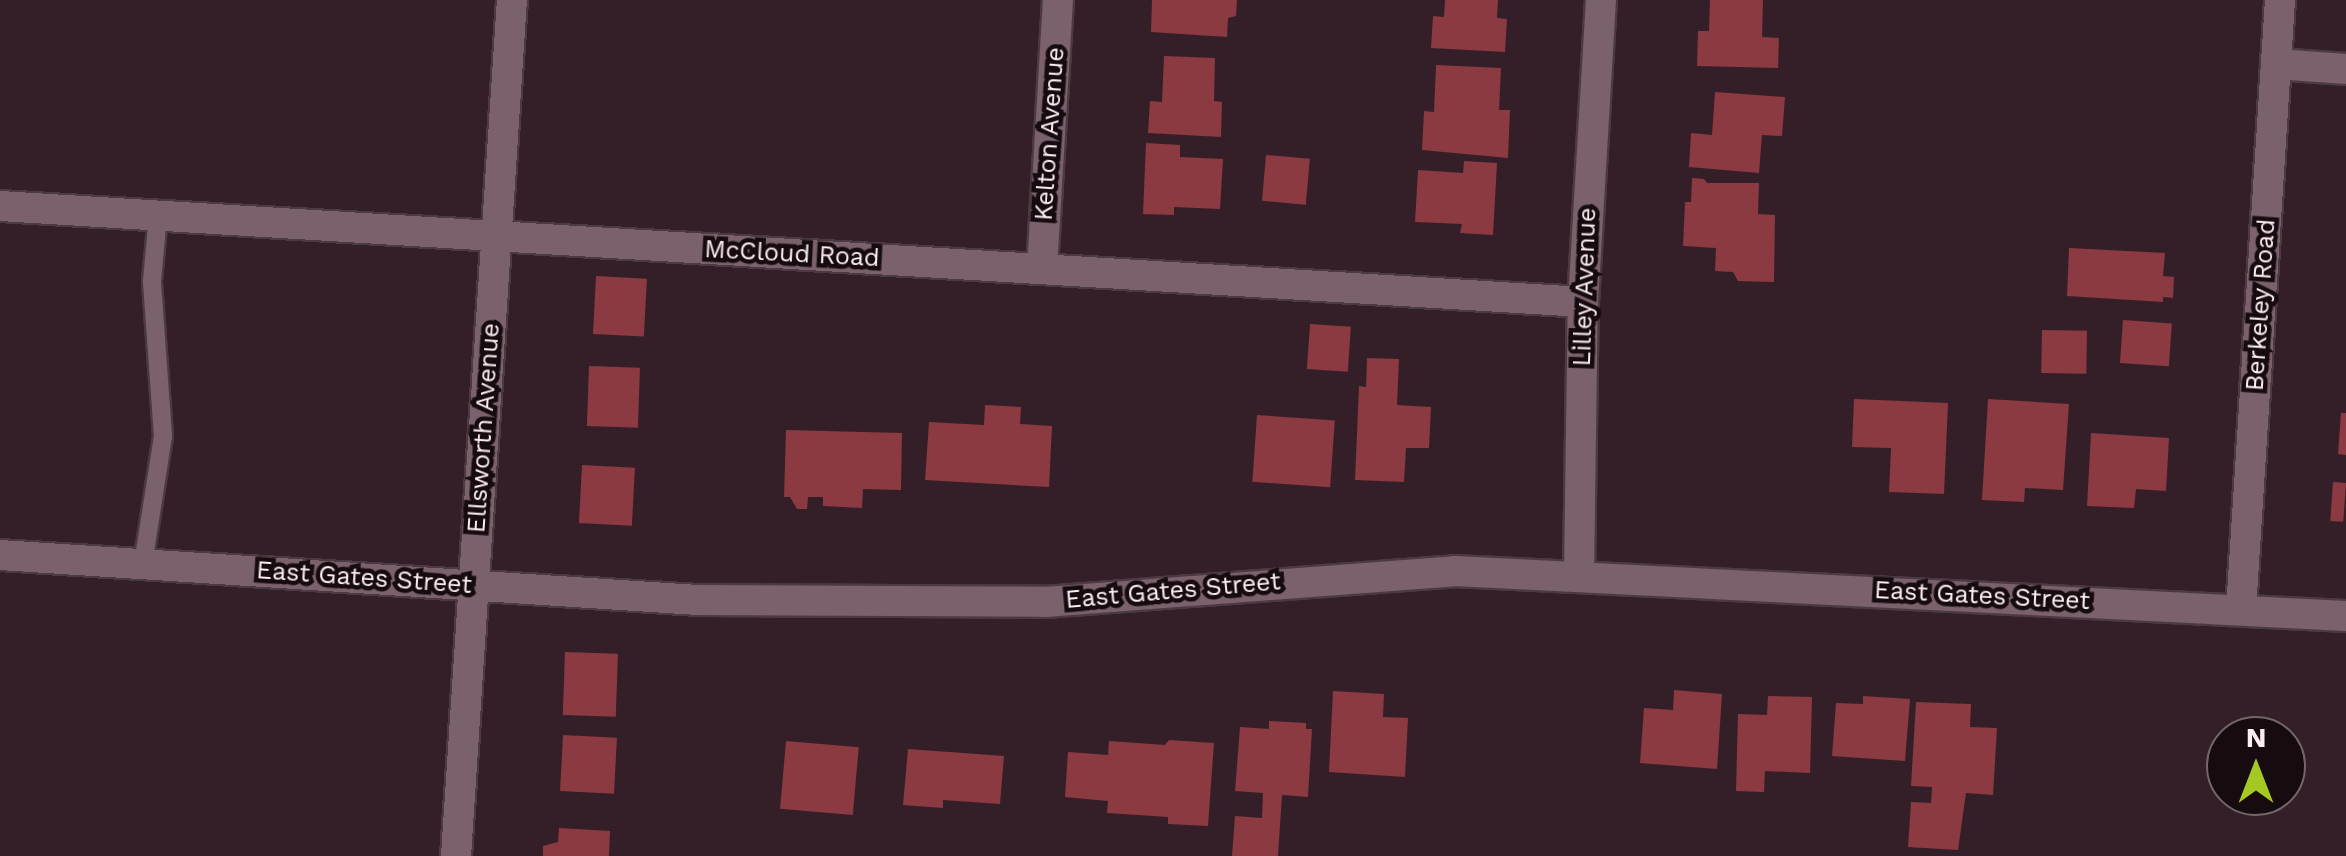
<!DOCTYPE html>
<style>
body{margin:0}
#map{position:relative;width:2346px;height:856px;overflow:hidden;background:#341f28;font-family:"Work Sans",sans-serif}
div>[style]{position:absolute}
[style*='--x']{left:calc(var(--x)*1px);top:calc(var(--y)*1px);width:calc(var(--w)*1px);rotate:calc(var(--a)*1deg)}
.building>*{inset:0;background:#8b3a41;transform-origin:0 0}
.roads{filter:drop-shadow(2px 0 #4c3a43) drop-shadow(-2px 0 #4c3a43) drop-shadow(0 2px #4c3a43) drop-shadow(0 -2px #4c3a43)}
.lane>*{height:18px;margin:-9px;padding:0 9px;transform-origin:9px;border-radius:9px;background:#7b616c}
.street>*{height:30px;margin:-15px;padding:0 15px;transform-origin:15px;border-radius:15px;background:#7b616c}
span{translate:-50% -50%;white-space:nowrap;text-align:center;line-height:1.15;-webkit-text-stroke:9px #160c10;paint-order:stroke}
.street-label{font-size:25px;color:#fcecf3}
.north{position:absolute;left:2206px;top:716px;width:100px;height:100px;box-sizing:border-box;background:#160c10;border:2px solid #72666b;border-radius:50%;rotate:0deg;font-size:28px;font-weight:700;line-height:40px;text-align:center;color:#fcecf3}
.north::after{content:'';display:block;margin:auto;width:35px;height:45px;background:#a6c822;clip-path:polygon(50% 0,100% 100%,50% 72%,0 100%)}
</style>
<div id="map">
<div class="building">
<div style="clip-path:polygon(1152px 0,1237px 0,1236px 16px,1228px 18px,1227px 37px,1151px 32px)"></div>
<div style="clip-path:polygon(1445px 0,1498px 0,1497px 18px,1507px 19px,1505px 52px,1431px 48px,1433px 16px,1444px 17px)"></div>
<div style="clip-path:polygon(1710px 0,1763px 0,1762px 37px,1779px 38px,1778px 68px,1697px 66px,1698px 31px,1709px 31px)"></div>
<div style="clip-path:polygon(1164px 56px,1215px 58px,1214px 101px,1222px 102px,1221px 137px,1148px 133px,1150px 101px,1162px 102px)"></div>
<div style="clip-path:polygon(1436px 65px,1501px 68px,1499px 110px,1510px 110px,1508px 158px,1422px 150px,1424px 111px,1434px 112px)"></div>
<div style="clip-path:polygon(1715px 92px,1785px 97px,1782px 136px,1762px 135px,1759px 173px,1689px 167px,1691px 133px,1712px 135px)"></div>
<div style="clip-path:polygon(1146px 143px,1180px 145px,1180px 157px,1223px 159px,1220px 209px,1174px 207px,1174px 215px,1143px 214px)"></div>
<div style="left:1266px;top:155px;width:44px;height:46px;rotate:5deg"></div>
<div style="clip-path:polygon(1464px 161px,1497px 163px,1493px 235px,1460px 233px,1462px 224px,1415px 222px,1418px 170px,1463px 173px)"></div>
<div style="clip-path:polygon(1692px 178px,1704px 179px,1707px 183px,1759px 183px,1758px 214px,1775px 215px,1774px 282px,1738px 281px,1733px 272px,1715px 271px,1716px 248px,1683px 246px,1685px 202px,1691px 202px)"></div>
<div style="clip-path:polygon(2069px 248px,2165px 253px,2163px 276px,2174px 277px,2173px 298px,2163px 297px,2163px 302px,2067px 296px)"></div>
<div style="left:596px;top:276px;width:51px;height:58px;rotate:3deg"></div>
<div style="left:2123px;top:320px;width:49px;height:43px;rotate:4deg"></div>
<div style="left:1310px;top:324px;width:41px;height:45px;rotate:4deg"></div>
<div style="left:2042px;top:330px;width:45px;height:43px;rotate:1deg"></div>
<div style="clip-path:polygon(1367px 358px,1399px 359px,1397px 405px,1431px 407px,1429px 448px,1406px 448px,1404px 482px,1355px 480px,1359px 386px,1366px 387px)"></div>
<div style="left:589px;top:366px;width:51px;height:60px;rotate:2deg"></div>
<div style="clip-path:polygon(1854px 399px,1948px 403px,1944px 494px,1889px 492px,1891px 448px,1852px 447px)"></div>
<div style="clip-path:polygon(1988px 399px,2069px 404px,2063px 490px,2025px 488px,2024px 502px,1982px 500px)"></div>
<div style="clip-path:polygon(985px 405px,1021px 407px,1020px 424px,1052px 426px,1049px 487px,925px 480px,929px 422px,984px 425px)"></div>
<div style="clip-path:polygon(2341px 413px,2346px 413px,2346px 455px,2338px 454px)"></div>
<div style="left:1257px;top:415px;width:78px;height:67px;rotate:4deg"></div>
<div style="clip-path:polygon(786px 430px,902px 433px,901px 490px,863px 489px,862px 508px,823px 506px,823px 497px,808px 497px,807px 509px,797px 509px,790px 497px,784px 497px)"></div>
<div style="clip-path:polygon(2091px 433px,2169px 438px,2166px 491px,2136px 489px,2134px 508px,2087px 506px)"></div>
<div style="left:582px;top:465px;width:53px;height:58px;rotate:3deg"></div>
<div style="left:2333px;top:482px;width:13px;height:39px;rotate:4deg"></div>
<div style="left:565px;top:652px;width:53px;height:63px;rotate:2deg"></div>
<div style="clip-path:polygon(1674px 690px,1722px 694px,1717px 769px,1640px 763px,1644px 708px,1673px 710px)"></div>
<div style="clip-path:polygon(1333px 691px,1384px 694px,1383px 717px,1408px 718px,1405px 777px,1329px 772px)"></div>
<div style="clip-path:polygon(1768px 696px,1812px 697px,1810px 773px,1765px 771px,1764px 792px,1736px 791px,1738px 714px,1767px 715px)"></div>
<div style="clip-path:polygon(1863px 696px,1910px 699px,1905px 761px,1832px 756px,1836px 703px,1863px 704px)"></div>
<div style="clip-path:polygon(1916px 702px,1971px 704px,1970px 727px,1997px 728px,1993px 795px,1966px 793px,1958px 850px,1908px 847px,1911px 802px,1931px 803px,1932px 787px,1911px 786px)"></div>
<div style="clip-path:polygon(1269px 721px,1306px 723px,1306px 729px,1312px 729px,1308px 797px,1282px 795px,1278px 856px,1232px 856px,1235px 816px,1262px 818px,1263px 793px,1235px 791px,1240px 727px,1269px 729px)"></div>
<div style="left:563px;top:735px;width:54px;height:56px;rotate:3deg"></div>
<div style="clip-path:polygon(1169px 740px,1214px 743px,1208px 826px,1168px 824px,1168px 817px,1107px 813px,1108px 801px,1065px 797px,1068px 752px,1108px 755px,1109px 741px,1165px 745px)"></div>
<div style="left:786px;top:741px;width:73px;height:68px;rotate:5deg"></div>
<div style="clip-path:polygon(908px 749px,1004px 756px,1000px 804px,943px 800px,943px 808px,903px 805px)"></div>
<div style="clip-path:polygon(559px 828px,610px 831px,609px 856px,543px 856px,543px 846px,558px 842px)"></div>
</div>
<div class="roads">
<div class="lane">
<div style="--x:143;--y:564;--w:130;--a:-81.1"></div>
<div style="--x:163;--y:436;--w:155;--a:-94.1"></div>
<div style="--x:152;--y:281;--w:66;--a:-84.8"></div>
</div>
<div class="street">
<div style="--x:2276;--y:64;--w:70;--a:4.1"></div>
<div style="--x:0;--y:206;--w:1586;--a:3.47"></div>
<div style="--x:1042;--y:269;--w:269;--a:-86.6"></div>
<div style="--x:0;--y:555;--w:699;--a:3.69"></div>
<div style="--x:698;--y:600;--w:347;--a:0.3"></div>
<div style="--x:1045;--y:602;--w:411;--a:-4.3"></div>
<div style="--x:1455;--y:571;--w:892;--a:2.89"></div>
<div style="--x:1579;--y:575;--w:273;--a:-89.2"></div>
<div style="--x:1583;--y:302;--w:303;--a:-86.6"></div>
<div style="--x:2241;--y:610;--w:611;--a:-86.34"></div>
<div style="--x:456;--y:856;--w:858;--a:-86.26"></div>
</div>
</div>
<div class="street-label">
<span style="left:1050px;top:134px;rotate:-86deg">Kelton Avenue</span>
<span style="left:792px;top:254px;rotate:3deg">McCloud Road</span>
<span style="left:1585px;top:287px;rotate:-88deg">Lilley Avenue</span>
<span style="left:2261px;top:305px;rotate:-86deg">Berkeley Road</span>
<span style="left:484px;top:428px;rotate:-86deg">Ellsworth Avenue</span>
<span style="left:364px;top:578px;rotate:4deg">East Gates Street</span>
<span style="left:1173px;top:591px;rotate:-5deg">East Gates Street</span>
<span style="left:1982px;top:596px;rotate:3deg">East Gates Street</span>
</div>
<div class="north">N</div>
</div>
